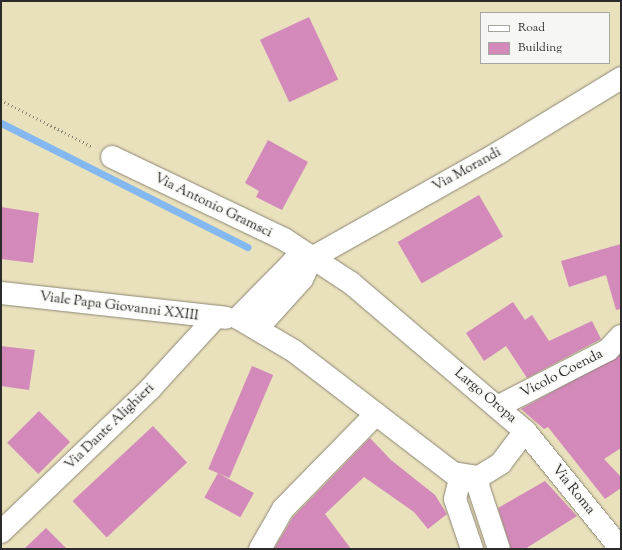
<!DOCTYPE html>
<html>
<head>
<meta charset="utf-8">
<style>
  body { margin:0 }
  #map { position:relative; width:622px; height:550px; overflow:hidden; background:#e9e0bc; font-family:"Sorts Mill Goudy",serif }
  div>[style] { position:absolute }
  [style*='--x'] { left:calc(var(--x)*1px); top:calc(var(--y)*1px); width:calc(var(--w)*1px); rotate:calc(var(--a)*1deg) }
  .stream>* { height:7px; margin:-3.5px; padding:0 3.5px; transform-origin:3.5px; border-radius:3.5px; background:#83b8f1 }
  .building>* { inset:0; background:#d38aba; transform-origin:0 0 }
  .path>* { height:2.5px; margin-top:-1.25px; transform-origin:0; background:repeating-linear-gradient(90deg,#8a8674 0 1px,transparent 0 4px) }
  .roads { filter:drop-shadow(0 0 1px #8a8674) drop-shadow(0 0 1px #8a8674) }
  .minor>* { height:22px; margin:-11px; padding:0 11px; transform-origin:11px; border-radius:11px; background:#fff }
  span { translate:-50% -50%; white-space:nowrap; text-align:center; line-height:1.15; -webkit-text-stroke:3px #f6f6f2; paint-order:stroke }
  .street-label { font-size:14px; color:#2b2b2b }
  .frame { position:absolute; inset:0; border:2px solid #2b2b2b; pointer-events:none }
  .legend { position:absolute; left:480px; top:12px; width:130px; height:52px; box-sizing:border-box; background:#f6f6f2; border:1px solid #a5a5a2; margin:0; padding:5px 7px; list-style:none; font-size:12px; color:#2b2b2b }
  .legend li { display:flex; align-items:center; gap:8px; height:20px }
  .legend b { width:20px; border:1px solid #a5a5a2 }
</style>
</head>
<body>
<div id="map">
  <div class="stream">
    <div style="--x:1;--y:123;--w:276;--a:26.7"></div>
  </div>
  <div class="building">
    <div style="left:309px;top:17px;width:69px;height:54px;rotate:65deg"></div>
    <div style="clip-path:polygon(268px 140px,308px 162px,282px 210px,256px 197px,259px 191px,245px 183px)"></div>
    <div style="left:479px;top:195px;width:48px;height:94px;rotate:60deg"></div>
    <div style="clip-path:polygon(1px 207px,39px 213px,33px 263px,1px 259px)"></div>
    <div style="clip-path:polygon(621px 244px,621px 309px,616px 310px,606px 275px,569px 287px,561px 261px)"></div>
    <div style="clip-path:polygon(513px 302px,525px 320px,532px 315px,549px 341px,592px 321px,601px 339px,527px 378px,506px 346px,484px 361px,466px 333px)"></div>
    <div style="clip-path:polygon(1px 346px,35px 350px,29px 390px,1px 386px)"></div>
    <div style="clip-path:polygon(621px 354px,621px 448px,604px 459px,621px 477px,621px 488px,605px 499px,548px 427px,544px 429px,521px 409px)"></div>
    <div style="left:252px;top:366px;width:23px;height:112px;rotate:23deg"></div>
    <div style="left:39px;top:411px;width:44px;height:45px;rotate:45deg"></div>
    <div style="left:153px;top:426px;width:50px;height:110px;rotate:47deg"></div>
    <div style="clip-path:polygon(370px 438px,391px 460px,435px 495px,447px 514px,428px 529px,414px 512px,364px 477px,325px 514px,351px 549px,274px 549px,293px 517px)"></div>
    <div style="left:218px;top:473px;width:41px;height:28px;rotate:29deg"></div>
    <div style="clip-path:polygon(545px 481px,577px 516px,525px 549px,511px 549px,498px 508px)"></div>
    <div style="clip-path:polygon(46px 528px,67px 549px,24px 549px)"></div>
  </div>
  <div class="path">
    <div style="--x:1;--y:100;--w:103;--a:27.1"></div>
  </div>
  <div class="roads">
    <div class="minor">
      <div style="--x:112;--y:157;--w:191;--a:25.5"></div>
      <div style="--x:284;--y:239;--w:80;--a:33.3"></div>
      <div style="--x:351;--y:283;--w:228;--a:40.4"></div>
      <div style="--x:525;--y:431;--w:152;--a:50.9"></div>
      <div style="--x:1;--y:293;--w:226;--a:6.3"></div>
      <div style="--x:238;--y:318;--w:78;--a:-45.5"></div>
      <div style="--x:293;--y:262;--w:19;--a:-12"></div>
      <div style="--x:312;--y:258;--w:216;--a:-29.4"></div>
      <div style="--x:500;--y:152;--w:142;--a:-31.4"></div>
      <div style="--x:238;--y:318;--w:65;--a:30.5"></div>
      <div style="--x:294;--y:351;--w:200;--a:37.5"></div>
      <div style="--x:453;--y:473;--w:26;--a:9"></div>
      <div style="--x:479;--y:477;--w:26;--a:-32"></div>
      <div style="--x:501;--y:463;--w:40;--a:-53"></div>
      <div style="--x:257;--y:329;--w:67;--a:-48"></div>
      <div style="--x:302;--y:279;--w:23;--a:-65"></div>
      <div style="--x:499;--y:406;--w:123;--a:-27.2"></div>
      <div style="--x:608;--y:350;--w:19;--a:-47"></div>
      <div style="--x:461;--y:475;--w:25;--a:104"></div>
      <div style="--x:455;--y:499;--w:53;--a:71.2"></div>
      <div style="--x:479;--y:477;--w:9;--a:96"></div>
      <div style="--x:478;--y:486;--w:66;--a:71.6"></div>
      <div style="--x:1;--y:532;--w:207;--a:-43.8"></div>
      <div style="--x:150;--y:389;--w:96;--a:-47.5"></div>
      <div style="--x:260;--y:549;--w:46;--a:-60.1"></div>
      <div style="--x:283;--y:509;--w:133;--a:-45.6"></div>
    </div>
  </div>
  <div class="street-label">
    <span style="left:467px;top:170px;rotate:-29deg">Via Morandi</span>
    <span style="left:213px;top:206px;rotate:26deg">Via Antonio Gramsci</span>
    <span style="left:119px;top:307px;rotate:7deg">Viale Papa Giovanni XXIII</span>
    <span style="left:562px;top:374px;rotate:-27deg">Vicolo Coenda</span>
    <span style="left:485px;top:396px;rotate:40deg">Largo Oropa</span>
    <span style="left:110px;top:427px;rotate:-44deg">Via Dante Alighieri</span>
    <span style="left:573px;top:490px;rotate:51deg">Via Roma</span>
  </div>
  <div class="frame"></div>
  <ul class="legend">
  <li><b style="height:5px;background:#fff"></b>Road</li>
  <li><b style="height:11px;background:#d38aba"></b>Building</li>
  </ul>
</div>
</body>
</html>
